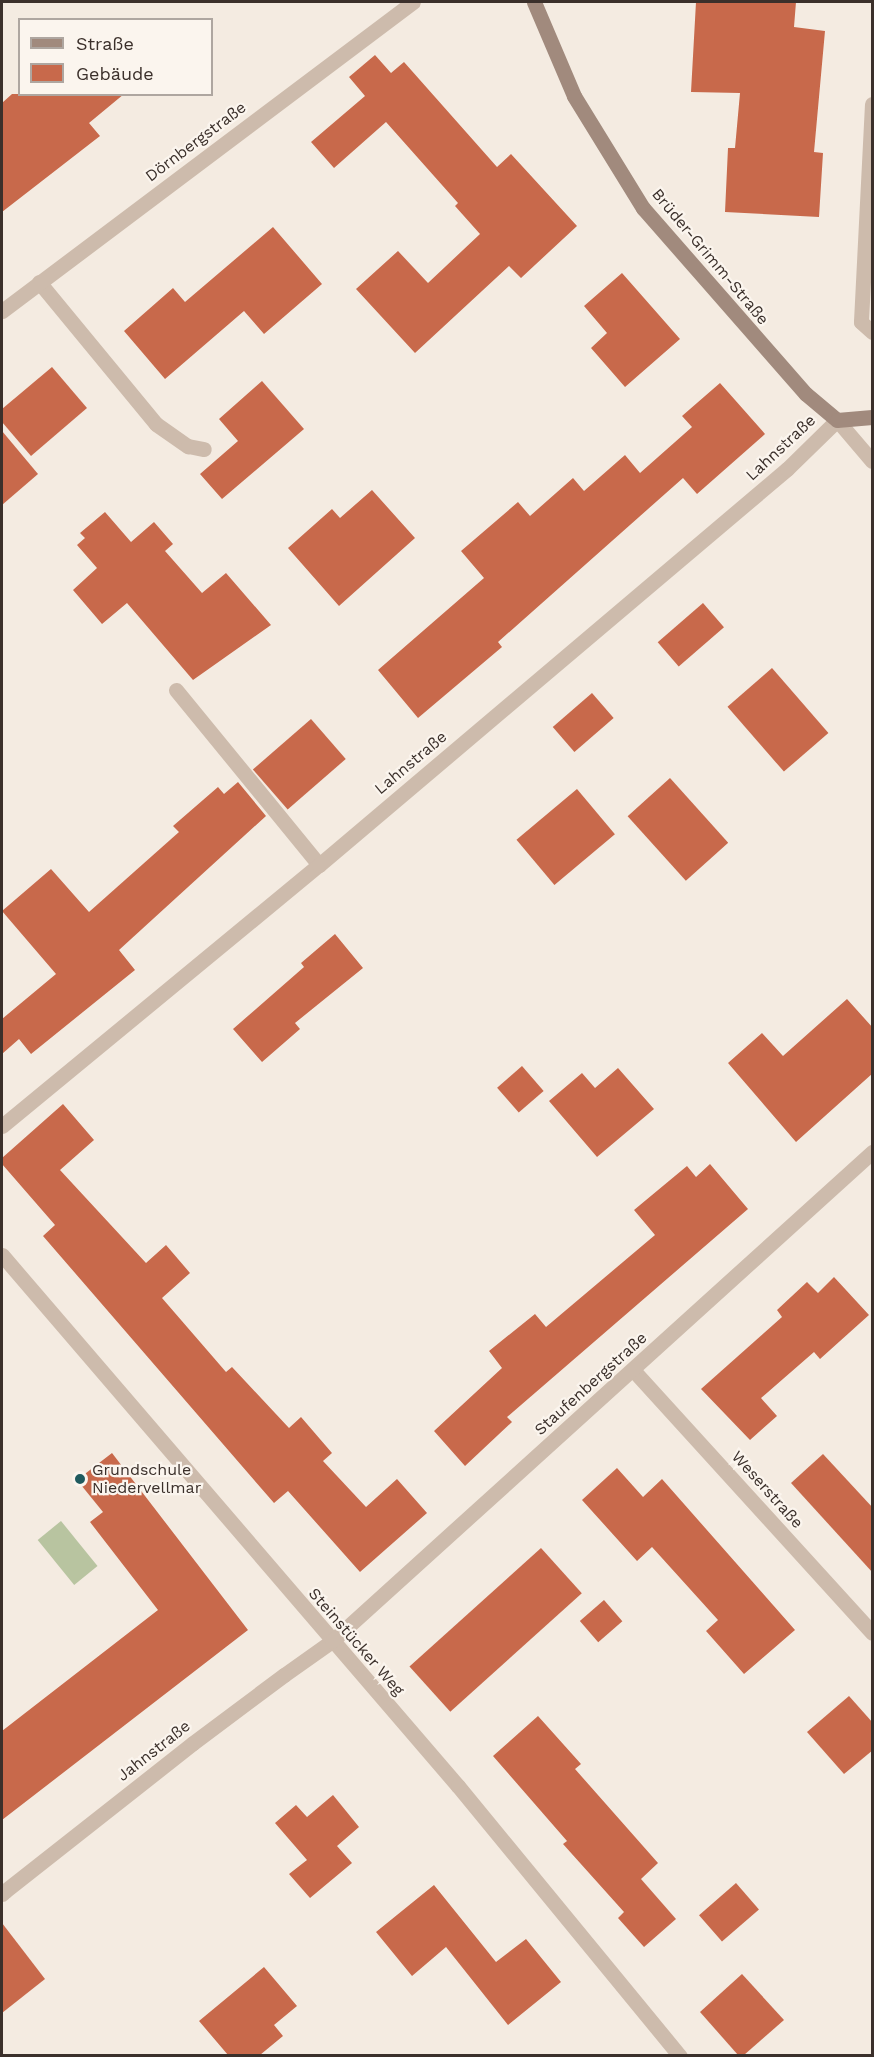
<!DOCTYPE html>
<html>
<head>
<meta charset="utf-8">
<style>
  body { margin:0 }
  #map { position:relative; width:874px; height:2057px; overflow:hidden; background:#f4ebe1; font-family:"Work Sans",sans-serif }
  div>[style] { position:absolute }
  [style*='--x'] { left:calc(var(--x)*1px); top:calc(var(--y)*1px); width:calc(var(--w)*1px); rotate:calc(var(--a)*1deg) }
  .green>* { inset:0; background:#b8c4a0; transform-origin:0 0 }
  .building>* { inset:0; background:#c8694b; transform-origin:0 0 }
  .lane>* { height:15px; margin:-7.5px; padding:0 7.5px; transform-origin:7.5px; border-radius:7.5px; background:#cdbbac }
  .street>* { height:15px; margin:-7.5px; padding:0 7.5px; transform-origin:7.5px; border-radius:7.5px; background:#cdbbac }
  .secondary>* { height:15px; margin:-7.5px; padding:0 7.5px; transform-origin:7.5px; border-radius:7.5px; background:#a18a7d }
  .dots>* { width:16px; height:16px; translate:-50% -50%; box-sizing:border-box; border:3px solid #fbf5ee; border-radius:50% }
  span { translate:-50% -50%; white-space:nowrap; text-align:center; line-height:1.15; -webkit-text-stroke:4.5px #fbf5ee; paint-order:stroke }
  .street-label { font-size:16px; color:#3b302b }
  .poi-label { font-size:16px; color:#3b302b }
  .left { translate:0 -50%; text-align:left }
  .frame { position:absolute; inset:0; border:3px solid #3b302b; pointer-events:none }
  .legend { position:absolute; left:18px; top:18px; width:195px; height:78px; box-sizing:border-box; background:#fbf5ee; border:2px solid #aea6a0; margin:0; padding:8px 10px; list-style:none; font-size:18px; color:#3b302b }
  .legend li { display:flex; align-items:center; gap:12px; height:30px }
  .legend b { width:30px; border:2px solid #aea6a0 }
</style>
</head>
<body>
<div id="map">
  <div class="green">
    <div style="left:61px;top:1521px;width:58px;height:30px;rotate:51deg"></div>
  </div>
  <div class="building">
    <div style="clip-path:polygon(696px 2px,796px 2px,794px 27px,825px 31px,814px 152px,823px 153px,819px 217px,725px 212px,728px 148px,735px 148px,740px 93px,691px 92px)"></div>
    <div style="clip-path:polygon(375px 55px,391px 73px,404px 62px,497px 167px,511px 154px,577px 226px,521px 278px,509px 266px,415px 353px,356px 289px,398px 251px,428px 283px,480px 234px,455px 206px,458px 203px,386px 122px,334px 168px,311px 142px,365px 96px,349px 77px)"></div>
    <div style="clip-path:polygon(12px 94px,124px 94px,89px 123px,100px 136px,2px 212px,2px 103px)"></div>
    <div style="clip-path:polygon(273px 227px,322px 284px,264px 334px,244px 311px,165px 379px,124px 331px,173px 288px,185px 302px)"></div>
    <div style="clip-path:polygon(622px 273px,680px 339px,625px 387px,591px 348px,607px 333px,584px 306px)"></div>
    <div style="clip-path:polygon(52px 367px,87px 408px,31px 456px,2px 422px,2px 409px)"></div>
    <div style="clip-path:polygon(262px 381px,304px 429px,222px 499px,200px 474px,238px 441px,219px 419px)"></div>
    <div style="clip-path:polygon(720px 383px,765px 434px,697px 494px,683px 478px,498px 642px,502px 647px,418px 718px,378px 670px,484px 578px,461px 551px,518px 502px,530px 516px,573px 478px,584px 491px,625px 455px,640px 473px,692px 427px,682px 416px)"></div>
    <div style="clip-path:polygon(2px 431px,38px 474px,2px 505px)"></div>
    <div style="clip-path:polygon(372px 490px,415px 538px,339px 606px,288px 548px,332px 509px,340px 518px)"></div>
    <div style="clip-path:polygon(105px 512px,131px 542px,154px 522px,173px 544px,165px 551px,202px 593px,226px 573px,271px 625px,193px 680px,127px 603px,102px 624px,73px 590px,97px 568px,77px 545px,85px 538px,80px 533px)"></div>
    <div style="left:703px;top:603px;width:32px;height:60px;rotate:49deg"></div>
    <div style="left:772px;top:668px;width:86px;height:59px;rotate:49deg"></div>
    <div style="left:592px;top:693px;width:33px;height:52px;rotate:49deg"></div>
    <div style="left:311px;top:719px;width:53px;height:77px;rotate:49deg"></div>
    <div style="left:670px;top:778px;width:87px;height:57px;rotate:48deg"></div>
    <div style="clip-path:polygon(238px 782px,266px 816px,119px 950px,135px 970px,31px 1054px,19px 1039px,2px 1054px,2px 1019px,56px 974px,2px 911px,51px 869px,89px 912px,179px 832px,173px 826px,218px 787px,224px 794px)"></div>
    <div style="left:577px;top:789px;width:59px;height:79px;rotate:50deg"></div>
    <div style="clip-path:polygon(335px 934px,363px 968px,295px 1023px,300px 1029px,262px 1062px,233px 1029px,304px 967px,301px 963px)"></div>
    <div style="clip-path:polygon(847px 999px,873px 1028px,873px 1073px,796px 1142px,728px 1063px,762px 1033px,783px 1056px)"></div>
    <div style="left:522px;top:1066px;width:33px;height:33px;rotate:49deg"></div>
    <div style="clip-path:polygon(618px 1068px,654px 1109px,597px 1157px,549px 1101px,582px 1073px,595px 1088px)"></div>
    <div style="clip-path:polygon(63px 1104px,94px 1140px,60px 1170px,146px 1263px,166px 1245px,190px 1273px,162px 1298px,226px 1372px,232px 1367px,289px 1428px,301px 1417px,332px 1453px,323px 1461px,366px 1507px,397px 1479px,427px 1513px,360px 1572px,288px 1491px,274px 1503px,43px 1236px,55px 1225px,2px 1164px,2px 1158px)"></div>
    <div style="clip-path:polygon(710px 1164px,748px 1209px,507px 1417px,512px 1422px,465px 1466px,434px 1431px,502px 1368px,489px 1351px,535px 1314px,546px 1327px,655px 1235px,634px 1210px,687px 1166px,696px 1177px)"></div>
    <div style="clip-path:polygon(834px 1277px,869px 1315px,820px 1359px,814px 1352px,761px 1398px,777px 1416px,750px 1440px,701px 1389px,782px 1317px,777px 1310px,807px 1282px,818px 1293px)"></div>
    <div style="clip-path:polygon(112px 1453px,248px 1630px,2px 1820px,2px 1731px,158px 1610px,90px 1522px,103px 1512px,77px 1480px)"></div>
    <div style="clip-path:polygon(823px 1454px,873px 1508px,873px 1573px,791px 1483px)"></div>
    <div style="clip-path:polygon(617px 1468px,643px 1497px,662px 1479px,795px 1630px,744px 1674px,706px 1631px,718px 1620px,652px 1547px,637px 1561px,582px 1500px)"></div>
    <div style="left:541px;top:1548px;width:61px;height:177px;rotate:48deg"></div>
    <div style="left:604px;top:1600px;width:28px;height:32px;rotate:49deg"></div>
    <div style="clip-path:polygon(849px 1696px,873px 1723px,873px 1750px,844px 1774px,807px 1732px)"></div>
    <div style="clip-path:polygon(538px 1716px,581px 1764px,575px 1769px,658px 1863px,641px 1879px,676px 1919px,644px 1947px,618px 1918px,624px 1912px,563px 1844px,567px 1841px,493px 1756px)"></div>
    <div style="clip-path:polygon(333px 1795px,359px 1827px,337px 1846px,352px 1863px,310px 1898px,289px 1874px,307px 1860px,275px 1823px,296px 1805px,307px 1817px)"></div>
    <div style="left:736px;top:1883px;width:35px;height:49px;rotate:49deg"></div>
    <div style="clip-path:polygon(434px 1885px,496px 1962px,526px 1939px,561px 1982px,508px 2025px,446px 1947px,412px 1976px,376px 1932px)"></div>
    <div style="clip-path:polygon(2px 1923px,45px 1979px,2px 2013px)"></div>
    <div style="clip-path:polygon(264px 1967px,297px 2006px,274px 2025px,283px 2036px,260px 2055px,228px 2055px,199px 2021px)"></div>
    <div style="clip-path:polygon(742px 1974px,784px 2020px,744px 2055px,738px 2055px,700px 2012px)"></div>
  </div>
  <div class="lane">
    <div style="--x:872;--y:104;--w:218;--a:92.9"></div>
    <div style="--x:861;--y:322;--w:15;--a:42"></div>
    <div style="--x:39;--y:282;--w:184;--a:50.5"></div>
    <div style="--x:156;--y:424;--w:39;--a:35"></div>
    <div style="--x:188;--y:446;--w:16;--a:11"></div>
    <div style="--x:176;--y:690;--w:226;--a:50.7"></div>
    <div style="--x:284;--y:1675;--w:59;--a:-35.3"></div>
    <div style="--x:5;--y:1891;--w:239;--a:-38.2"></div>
  </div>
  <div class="street">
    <div style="--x:2;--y:311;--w:514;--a:-36.94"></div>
    <div style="--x:2;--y:1126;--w:411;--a:-39.5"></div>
    <div style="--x:319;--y:865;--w:613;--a:-40.24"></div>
    <div style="--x:787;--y:469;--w:70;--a:-44.4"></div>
    <div style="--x:837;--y:420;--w:54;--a:49.5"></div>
    <div style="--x:2;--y:1255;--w:700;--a:49.35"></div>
    <div style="--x:458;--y:1786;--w:350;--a:50.6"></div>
    <div style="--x:634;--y:1371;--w:354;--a:47.7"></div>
    <div style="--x:332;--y:1641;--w:729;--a:-42.16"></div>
    <div style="--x:193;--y:1743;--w:114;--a:-36.8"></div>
    <div style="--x:2;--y:1894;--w:4;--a:-45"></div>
  </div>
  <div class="secondary">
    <div style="--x:534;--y:2;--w:102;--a:66.9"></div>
    <div style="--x:574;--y:96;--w:132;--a:58.4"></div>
    <div style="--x:643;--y:208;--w:247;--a:48.8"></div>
    <div style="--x:806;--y:394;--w:40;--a:40"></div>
    <div style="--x:837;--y:420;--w:35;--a:-5"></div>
  </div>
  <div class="dots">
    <div style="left:80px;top:1479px;background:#1f5a5e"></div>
  </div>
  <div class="street-label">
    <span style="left:196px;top:142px;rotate:-37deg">Dörnbergstraße</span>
    <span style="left:710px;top:257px;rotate:50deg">Brüder-Grimm-Straße</span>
    <span style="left:781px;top:448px;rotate:-43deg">Lahnstraße</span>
    <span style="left:411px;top:763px;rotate:-40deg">Lahnstraße</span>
    <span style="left:591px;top:1384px;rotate:-42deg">Staufenbergstraße</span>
    <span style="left:767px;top:1490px;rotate:48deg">Weserstraße</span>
    <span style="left:356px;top:1642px;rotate:49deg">Steinstücker Weg</span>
    <span style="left:154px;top:1751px;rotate:-38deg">Jahnstraße</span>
  </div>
  <div class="poi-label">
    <span class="left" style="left:92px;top:1479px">Grundschule<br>Niedervellmar</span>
  </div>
  <div class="frame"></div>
  <ul class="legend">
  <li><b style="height:8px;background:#a18a7d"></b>Straße</li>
  <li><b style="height:16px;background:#c8694b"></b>Gebäude</li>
  </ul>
</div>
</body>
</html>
